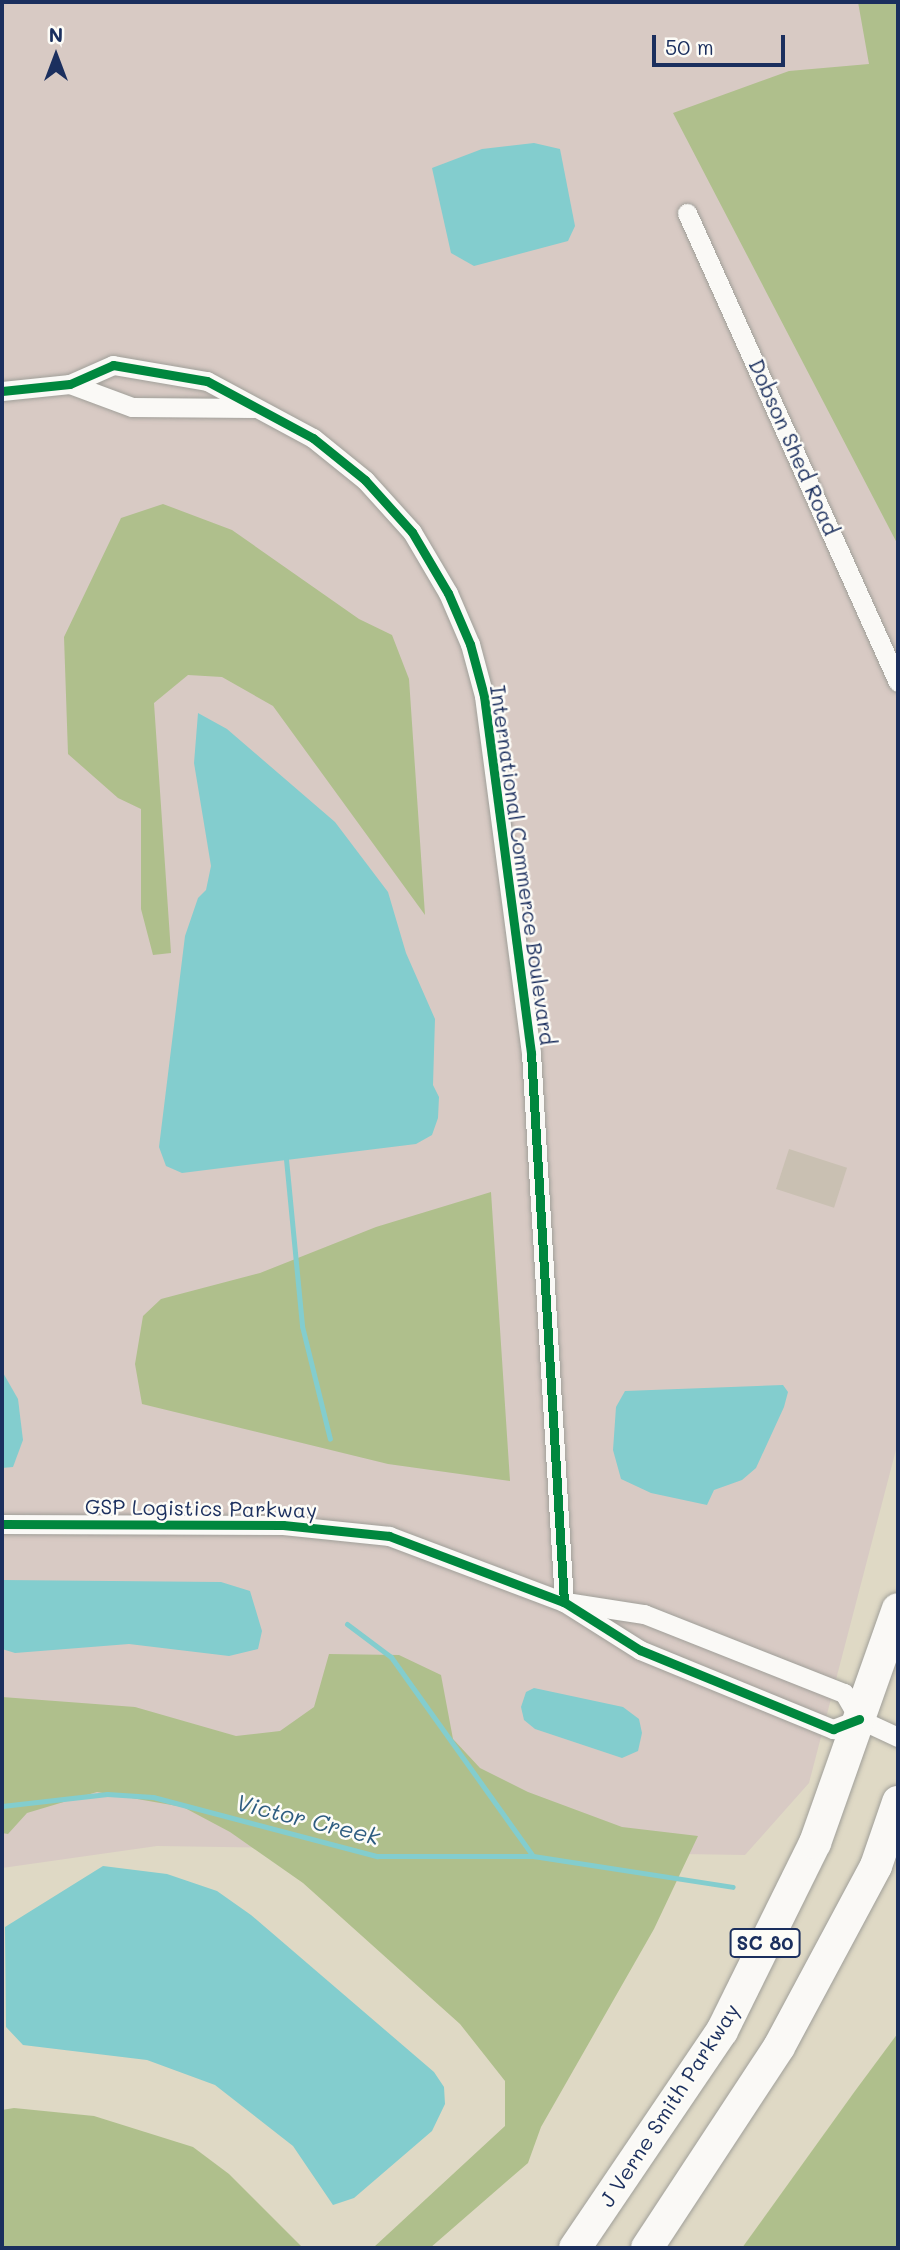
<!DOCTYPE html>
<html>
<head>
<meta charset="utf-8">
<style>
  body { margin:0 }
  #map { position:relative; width:900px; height:2250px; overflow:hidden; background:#dfd9c5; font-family:Mali,sans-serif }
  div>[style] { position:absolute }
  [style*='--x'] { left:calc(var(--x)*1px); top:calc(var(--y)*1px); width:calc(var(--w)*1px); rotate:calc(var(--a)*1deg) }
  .industrial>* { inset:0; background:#d8cac4 }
  .forest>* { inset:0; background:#afbf8c }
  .water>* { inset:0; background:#83cdce }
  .stream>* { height:5px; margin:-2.5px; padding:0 2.5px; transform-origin:2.5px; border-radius:2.5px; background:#83cdce }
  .building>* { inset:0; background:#c9c0b2; transform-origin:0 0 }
  .roads { filter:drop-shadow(0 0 2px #a09f99) drop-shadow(0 0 2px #a09f99) }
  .minor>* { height:19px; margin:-9.5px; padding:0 9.5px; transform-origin:9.5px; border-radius:9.5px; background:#faf9f6 }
  .primary>* { height:32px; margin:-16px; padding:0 16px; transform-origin:16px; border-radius:16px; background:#faf9f6 }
  .cycleway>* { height:9px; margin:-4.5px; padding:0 4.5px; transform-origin:4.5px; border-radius:4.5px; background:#00873e }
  span { translate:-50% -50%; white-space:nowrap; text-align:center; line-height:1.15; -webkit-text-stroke:5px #fdfcf7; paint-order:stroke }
  .shield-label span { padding:2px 5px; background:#fdfcf7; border:2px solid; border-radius:5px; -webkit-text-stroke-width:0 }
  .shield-label { font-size:19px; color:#1b2f5e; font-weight:700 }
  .street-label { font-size:21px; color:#1b2f5e }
  .water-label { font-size:23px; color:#2e5d81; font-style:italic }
  .frame { position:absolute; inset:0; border:4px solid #1b2f5e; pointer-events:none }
  .north { position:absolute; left:21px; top:21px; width:70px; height:70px; -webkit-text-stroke:5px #fdfcf7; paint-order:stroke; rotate:0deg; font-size:19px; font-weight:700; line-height:28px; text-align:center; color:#1b2f5e }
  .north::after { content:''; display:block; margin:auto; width:24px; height:32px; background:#1b2f5e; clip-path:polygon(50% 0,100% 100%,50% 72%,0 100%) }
  .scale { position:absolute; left:652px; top:35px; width:133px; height:32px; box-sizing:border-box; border:4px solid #1b2f5e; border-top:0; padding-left:9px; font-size:21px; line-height:24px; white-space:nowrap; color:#1b2f5e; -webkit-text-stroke:5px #fdfcf7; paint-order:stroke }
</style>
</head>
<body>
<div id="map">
  <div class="industrial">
    <div style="clip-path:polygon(2px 2px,898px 2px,898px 1442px,809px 1783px,745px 1855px,157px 1846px,2px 1868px)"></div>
  </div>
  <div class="forest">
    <div style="clip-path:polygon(858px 2px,898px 2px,898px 545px,673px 113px,789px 71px,869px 64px)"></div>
    <div style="clip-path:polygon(163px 504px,232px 530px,359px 619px,392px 635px,409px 679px,425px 915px,273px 706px,222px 677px,188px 675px,154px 703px,171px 953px,153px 955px,141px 909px,141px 809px,118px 798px,68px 754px,64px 637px,121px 518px)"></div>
    <div style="clip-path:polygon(491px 1192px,510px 1481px,388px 1464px,142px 1404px,135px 1364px,143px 1316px,161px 1299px,260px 1273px,376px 1227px)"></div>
    <div style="clip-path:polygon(329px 1654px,399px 1655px,441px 1675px,453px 1739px,480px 1768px,528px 1792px,622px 1827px,698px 1836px,654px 1929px,541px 2127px,528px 2163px,430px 2248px,365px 2248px,374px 2247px,505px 2126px,505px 2081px,460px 2024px,303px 1883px,230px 1832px,183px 1807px,97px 1792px,27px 1813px,8px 1834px,2px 1833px,2px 1697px,135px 1707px,236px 1736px,280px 1731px,314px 1707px)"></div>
    <div style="clip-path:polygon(898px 2033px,898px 2248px,742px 2248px,855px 2091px)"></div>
    <div style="clip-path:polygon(14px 2108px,94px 2116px,193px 2147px,229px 2174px,303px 2248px,2px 2248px,2px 2110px)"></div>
  </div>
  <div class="water">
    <div style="clip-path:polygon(534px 143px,560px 149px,575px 226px,568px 241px,474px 266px,451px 253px,432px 168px,482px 149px)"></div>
    <div style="clip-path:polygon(198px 713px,227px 729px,335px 822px,388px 892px,406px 953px,435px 1019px,433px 1085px,439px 1097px,438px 1118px,432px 1135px,416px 1144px,182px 1173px,166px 1166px,159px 1147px,185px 936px,198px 898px,206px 890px,211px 866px,194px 763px)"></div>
    <div style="clip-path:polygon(2px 1371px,18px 1399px,23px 1440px,13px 1467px,2px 1468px)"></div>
    <div style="clip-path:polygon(783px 1385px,788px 1392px,784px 1407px,756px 1468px,742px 1480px,714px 1490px,707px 1505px,651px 1493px,621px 1479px,613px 1450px,616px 1407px,625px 1391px)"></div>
    <div style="clip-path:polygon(2px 1580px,221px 1582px,250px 1591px,262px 1631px,258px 1649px,229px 1656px,129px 1644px,15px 1653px,2px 1649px)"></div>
    <div style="clip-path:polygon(534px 1688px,623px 1707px,639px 1719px,642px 1733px,638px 1751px,622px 1758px,535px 1729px,524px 1720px,521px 1707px,526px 1692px)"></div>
    <div style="clip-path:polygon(103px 1866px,167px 1874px,217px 1891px,251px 1915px,434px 2072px,444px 2087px,445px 2104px,432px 2131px,354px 2198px,333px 2205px,293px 2146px,215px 2085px,147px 2060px,23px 2045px,6px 2027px,5px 1927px)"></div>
  </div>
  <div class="stream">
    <div style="--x:286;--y:1159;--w:168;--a:84.5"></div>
    <div style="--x:302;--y:1326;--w:116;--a:76.1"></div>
    <div style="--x:347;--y:1624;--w:55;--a:36.9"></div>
    <div style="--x:391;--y:1657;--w:244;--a:54.5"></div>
    <div style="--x:2;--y:1806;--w:106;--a:-6.5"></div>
    <div style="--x:107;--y:1794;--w:46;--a:3.7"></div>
    <div style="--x:153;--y:1797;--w:232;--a:14.8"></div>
    <div style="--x:377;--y:1856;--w:156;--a:0"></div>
    <div style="--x:533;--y:1856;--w:202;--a:8.8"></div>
  </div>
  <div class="building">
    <div style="left:789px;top:1149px;width:61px;height:42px;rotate:18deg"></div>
  </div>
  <div class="roads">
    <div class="minor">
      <div style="--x:687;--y:213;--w:514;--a:65.78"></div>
      <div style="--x:70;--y:384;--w:66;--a:20.4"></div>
      <div style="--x:132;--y:407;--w:122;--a:0.5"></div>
      <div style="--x:2;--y:391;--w:68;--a:-5.9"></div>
      <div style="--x:70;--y:384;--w:47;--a:-23.8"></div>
      <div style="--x:113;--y:365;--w:95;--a:9.7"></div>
      <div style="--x:207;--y:381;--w:120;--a:28.3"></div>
      <div style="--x:313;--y:438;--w:67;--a:38.9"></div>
      <div style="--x:365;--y:480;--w:70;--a:47.9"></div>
      <div style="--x:412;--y:532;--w:71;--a:59.5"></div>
      <div style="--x:448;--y:593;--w:56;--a:66.7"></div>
      <div style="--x:470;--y:644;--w:54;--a:74.9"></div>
      <div style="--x:484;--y:696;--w:360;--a:82.5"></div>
      <div style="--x:531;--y:1053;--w:550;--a:86.56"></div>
      <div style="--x:2;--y:1524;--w:281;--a:0.2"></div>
      <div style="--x:283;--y:1525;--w:107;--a:5.9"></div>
      <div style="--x:389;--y:1536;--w:187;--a:20.7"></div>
      <div style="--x:564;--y:1602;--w:90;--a:32.3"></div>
      <div style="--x:640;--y:1650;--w:209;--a:22.3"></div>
      <div style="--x:833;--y:1729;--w:28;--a:-21"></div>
      <div style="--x:572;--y:1603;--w:73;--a:8.7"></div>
      <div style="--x:644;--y:1614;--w:215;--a:21.6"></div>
      <div style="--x:844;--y:1693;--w:30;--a:60"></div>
      <div style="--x:859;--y:1719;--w:43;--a:24.8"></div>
    </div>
    <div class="primary">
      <div style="--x:575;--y:2248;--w:262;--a:-55.9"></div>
      <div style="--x:722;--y:2031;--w:210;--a:-63.7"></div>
      <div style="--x:815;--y:1843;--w:248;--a:-70.5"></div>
      <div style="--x:647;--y:2248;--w:240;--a:-56.7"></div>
      <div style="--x:779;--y:2047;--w:205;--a:-61.8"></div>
      <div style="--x:876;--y:1866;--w:68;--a:-71"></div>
    </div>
  </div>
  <div class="cycleway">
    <div style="--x:2;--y:391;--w:68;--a:-5.9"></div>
    <div style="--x:70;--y:384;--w:47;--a:-23.8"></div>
    <div style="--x:113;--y:365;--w:95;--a:9.7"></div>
    <div style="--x:207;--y:381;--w:120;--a:28.3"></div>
    <div style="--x:313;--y:438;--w:67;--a:38.9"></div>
    <div style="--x:365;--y:480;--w:70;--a:47.9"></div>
    <div style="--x:412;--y:532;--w:71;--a:59.5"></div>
    <div style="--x:448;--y:593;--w:56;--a:66.7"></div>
    <div style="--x:470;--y:644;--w:54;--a:74.9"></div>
    <div style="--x:484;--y:696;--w:360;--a:82.5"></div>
    <div style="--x:531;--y:1053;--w:550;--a:86.56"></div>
    <div style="--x:2;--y:1524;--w:281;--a:0.2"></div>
    <div style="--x:283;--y:1525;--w:107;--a:5.9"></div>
    <div style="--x:389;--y:1536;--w:187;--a:20.7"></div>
    <div style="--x:564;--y:1602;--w:90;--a:32.3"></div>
    <div style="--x:640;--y:1650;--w:209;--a:22.3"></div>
    <div style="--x:833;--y:1729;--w:28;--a:-21"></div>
  </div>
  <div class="shield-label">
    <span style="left:765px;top:1943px">SC 80</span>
  </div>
  <div class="street-label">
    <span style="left:794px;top:447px;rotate:66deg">Dobson Shed Road</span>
    <span style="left:523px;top:865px;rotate:82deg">International Commerce Boulevard</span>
    <span style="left:201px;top:1508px;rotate:1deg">GSP Logistics Parkway</span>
    <span style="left:669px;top:2105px;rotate:-57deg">J Verne Smith Parkway</span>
  </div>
  <div class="water-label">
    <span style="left:308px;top:1819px;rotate:14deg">Victor Creek</span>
  </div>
  <div class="frame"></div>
  <div class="north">N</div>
  <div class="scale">50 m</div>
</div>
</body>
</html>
